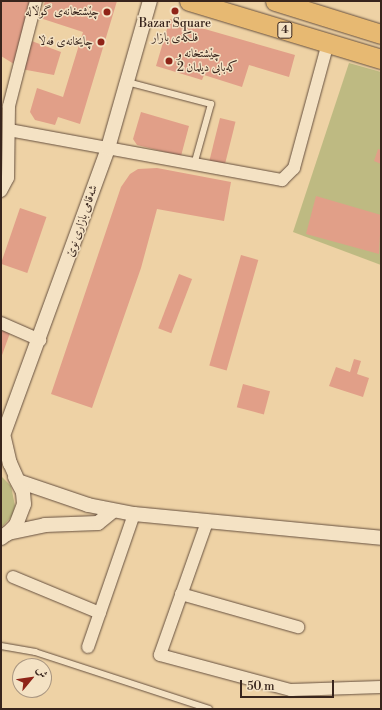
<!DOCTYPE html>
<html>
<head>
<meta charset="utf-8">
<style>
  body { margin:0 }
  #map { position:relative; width:382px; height:710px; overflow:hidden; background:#eed2a5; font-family:"Libre Bodoni",Amiri,serif }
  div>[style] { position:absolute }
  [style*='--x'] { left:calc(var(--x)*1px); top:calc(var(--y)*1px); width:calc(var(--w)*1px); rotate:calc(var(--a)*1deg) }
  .green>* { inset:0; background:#beba82 }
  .building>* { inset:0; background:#e19f88; transform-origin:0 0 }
  .roads { filter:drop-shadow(0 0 1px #66503f) drop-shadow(0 0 1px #66503f) }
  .service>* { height:6px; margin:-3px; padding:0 3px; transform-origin:3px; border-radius:3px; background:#f4e2c4 }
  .minor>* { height:12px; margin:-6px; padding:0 6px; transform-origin:6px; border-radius:6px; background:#f4e2c4 }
  .tertiary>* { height:14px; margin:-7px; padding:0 7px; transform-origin:7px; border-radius:7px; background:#f4e2c4 }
  .trunk>* { height:19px; margin:-9.5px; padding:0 9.5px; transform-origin:9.5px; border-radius:9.5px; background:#e7b972 }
  .dots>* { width:11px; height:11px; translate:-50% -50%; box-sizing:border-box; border:2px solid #f4e2c4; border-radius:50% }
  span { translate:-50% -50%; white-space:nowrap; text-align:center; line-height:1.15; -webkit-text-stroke:3px #f4e2c4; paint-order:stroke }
  .shield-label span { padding:1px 3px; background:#f4e2c4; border:1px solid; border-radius:3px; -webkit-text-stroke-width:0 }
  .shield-label { font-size:11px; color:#38251d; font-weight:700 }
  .poi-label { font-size:12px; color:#38251d }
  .right { translate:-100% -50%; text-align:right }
  .left { translate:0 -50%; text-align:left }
  .street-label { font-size:12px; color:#38251d }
  .frame { position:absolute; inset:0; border:2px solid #38251d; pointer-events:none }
  .north { position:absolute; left:12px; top:658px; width:40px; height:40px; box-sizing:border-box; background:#f4e2c4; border:1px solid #a99681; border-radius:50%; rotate:61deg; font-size:11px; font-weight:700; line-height:16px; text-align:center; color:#38251d }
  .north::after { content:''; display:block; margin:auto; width:14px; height:18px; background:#8f2418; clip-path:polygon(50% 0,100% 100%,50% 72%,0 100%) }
  .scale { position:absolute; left:240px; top:680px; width:94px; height:18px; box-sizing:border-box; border:2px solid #38251d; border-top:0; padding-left:5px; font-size:12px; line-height:14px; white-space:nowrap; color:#38251d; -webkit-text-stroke:3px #f4e2c4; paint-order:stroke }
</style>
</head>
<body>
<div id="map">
  <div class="green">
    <div style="clip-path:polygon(349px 63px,381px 72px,381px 265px,293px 232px)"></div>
    <div style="clip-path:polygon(1px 476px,11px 486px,15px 506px,12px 516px,1px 528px)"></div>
  </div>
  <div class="building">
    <div style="clip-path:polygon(1px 1px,32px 1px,14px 64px,1px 56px)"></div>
    <div style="clip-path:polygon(45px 1px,117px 1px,80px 124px,58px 117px,55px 125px,35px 120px,30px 112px,37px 88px,63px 97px,83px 32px,40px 18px)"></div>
    <div style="clip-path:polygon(170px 19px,295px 55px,289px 77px,249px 65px,242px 87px,204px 75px,202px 80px,156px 66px)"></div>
    <div style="clip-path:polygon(29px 40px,61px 52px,54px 75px,21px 69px)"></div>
    <div style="clip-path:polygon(141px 112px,189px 126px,181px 156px,137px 145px,133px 139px)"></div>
    <div style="left:220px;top:118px;width:16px;height:45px;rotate:14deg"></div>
    <div style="clip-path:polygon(378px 149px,381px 150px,381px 164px,374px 161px)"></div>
    <div style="clip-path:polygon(157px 168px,231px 182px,224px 221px,157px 209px,141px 268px,92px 408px,51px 394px,121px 187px,130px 174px,138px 169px)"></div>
    <div style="clip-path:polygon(316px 196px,381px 215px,379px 254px,306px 234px)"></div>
    <div style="left:20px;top:208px;width:28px;height:59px;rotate:19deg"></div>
    <div style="left:241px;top:255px;width:18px;height:115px;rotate:16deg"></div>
    <div style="left:179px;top:274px;width:14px;height:58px;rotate:21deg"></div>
    <div style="clip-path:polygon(1px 330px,10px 333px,1px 358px)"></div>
    <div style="clip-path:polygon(354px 359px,361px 361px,357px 374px,369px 378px,363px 397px,329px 386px,336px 367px,350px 372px)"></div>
    <div style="left:243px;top:384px;width:28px;height:24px;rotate:15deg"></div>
  </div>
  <div class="roads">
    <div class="service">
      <div style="--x:127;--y:82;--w:87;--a:14.7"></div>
      <div style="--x:211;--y:104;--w:63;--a:105.6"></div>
      <div style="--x:1;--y:646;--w:35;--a:10"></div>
      <div style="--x:35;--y:652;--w:183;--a:18.1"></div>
    </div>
    <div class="minor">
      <div style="--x:9;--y:130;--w:278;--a:10.4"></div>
      <div style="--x:282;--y:180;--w:17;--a:-45"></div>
      <div style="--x:294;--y:168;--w:130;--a:-74.8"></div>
      <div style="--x:1;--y:191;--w:15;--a:-62"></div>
      <div style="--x:8;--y:178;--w:72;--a:-89.2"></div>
      <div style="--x:9;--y:106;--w:108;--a:-75.6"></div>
      <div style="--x:1;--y:323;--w:43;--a:23.6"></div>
      <div style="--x:207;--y:522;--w:141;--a:109.5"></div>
      <div style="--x:160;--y:655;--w:136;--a:15"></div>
      <div style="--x:291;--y:690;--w:90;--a:-1.9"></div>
      <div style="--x:13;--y:577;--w:94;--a:22.5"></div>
      <div style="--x:181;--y:594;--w:122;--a:15.8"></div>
      <div style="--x:88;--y:647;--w:141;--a:-70.9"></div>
    </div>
    <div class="tertiary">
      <div style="--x:4;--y:438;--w:26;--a:77"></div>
      <div style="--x:10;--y:463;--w:20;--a:66"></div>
      <div style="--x:18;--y:481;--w:74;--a:18.9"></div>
      <div style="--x:88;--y:505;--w:47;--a:11.1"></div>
      <div style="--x:134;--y:514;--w:248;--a:5.5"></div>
      <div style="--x:1;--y:441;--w:312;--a:-69.9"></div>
      <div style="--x:108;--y:148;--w:153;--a:-74.1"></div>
      <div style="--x:7;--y:534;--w:13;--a:-45"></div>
      <div style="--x:16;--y:525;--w:22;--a:-69"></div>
      <div style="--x:24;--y:504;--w:12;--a:-95"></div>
      <div style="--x:23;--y:492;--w:17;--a:-118"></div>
      <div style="--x:1;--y:538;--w:9;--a:-36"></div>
      <div style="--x:8;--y:533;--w:38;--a:-12"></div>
      <div style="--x:45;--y:525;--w:53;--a:-2.2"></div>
      <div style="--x:98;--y:523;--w:19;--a:-39"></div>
    </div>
    <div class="trunk">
      <div style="--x:189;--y:1;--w:201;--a:16.8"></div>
      <div style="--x:275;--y:1;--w:111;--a:17.3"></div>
    </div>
  </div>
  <div class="dots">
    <div style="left:175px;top:11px;background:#8f2418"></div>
    <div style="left:107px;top:12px;background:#8f2418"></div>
    <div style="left:101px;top:42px;background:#8f2418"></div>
    <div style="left:169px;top:61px;background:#8f2418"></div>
  </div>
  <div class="shield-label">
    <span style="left:285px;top:30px">4</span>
  </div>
  <div class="poi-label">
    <span class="right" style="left:99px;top:12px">چێشتخانەی گوڵالە</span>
    <span style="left:175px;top:31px">Bazar Square<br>فلکەی بازار</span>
    <span class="right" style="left:93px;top:42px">چایخانەی قەڵا</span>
    <span class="left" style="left:177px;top:61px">چێشتخانە و<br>کەبابی دیلمان 2</span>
  </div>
  <div class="street-label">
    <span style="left:82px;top:221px;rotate:-71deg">شەقامی بازاری نوێ</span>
  </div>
  <div class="frame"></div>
  <div class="north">ش</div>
  <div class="scale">50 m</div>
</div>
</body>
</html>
